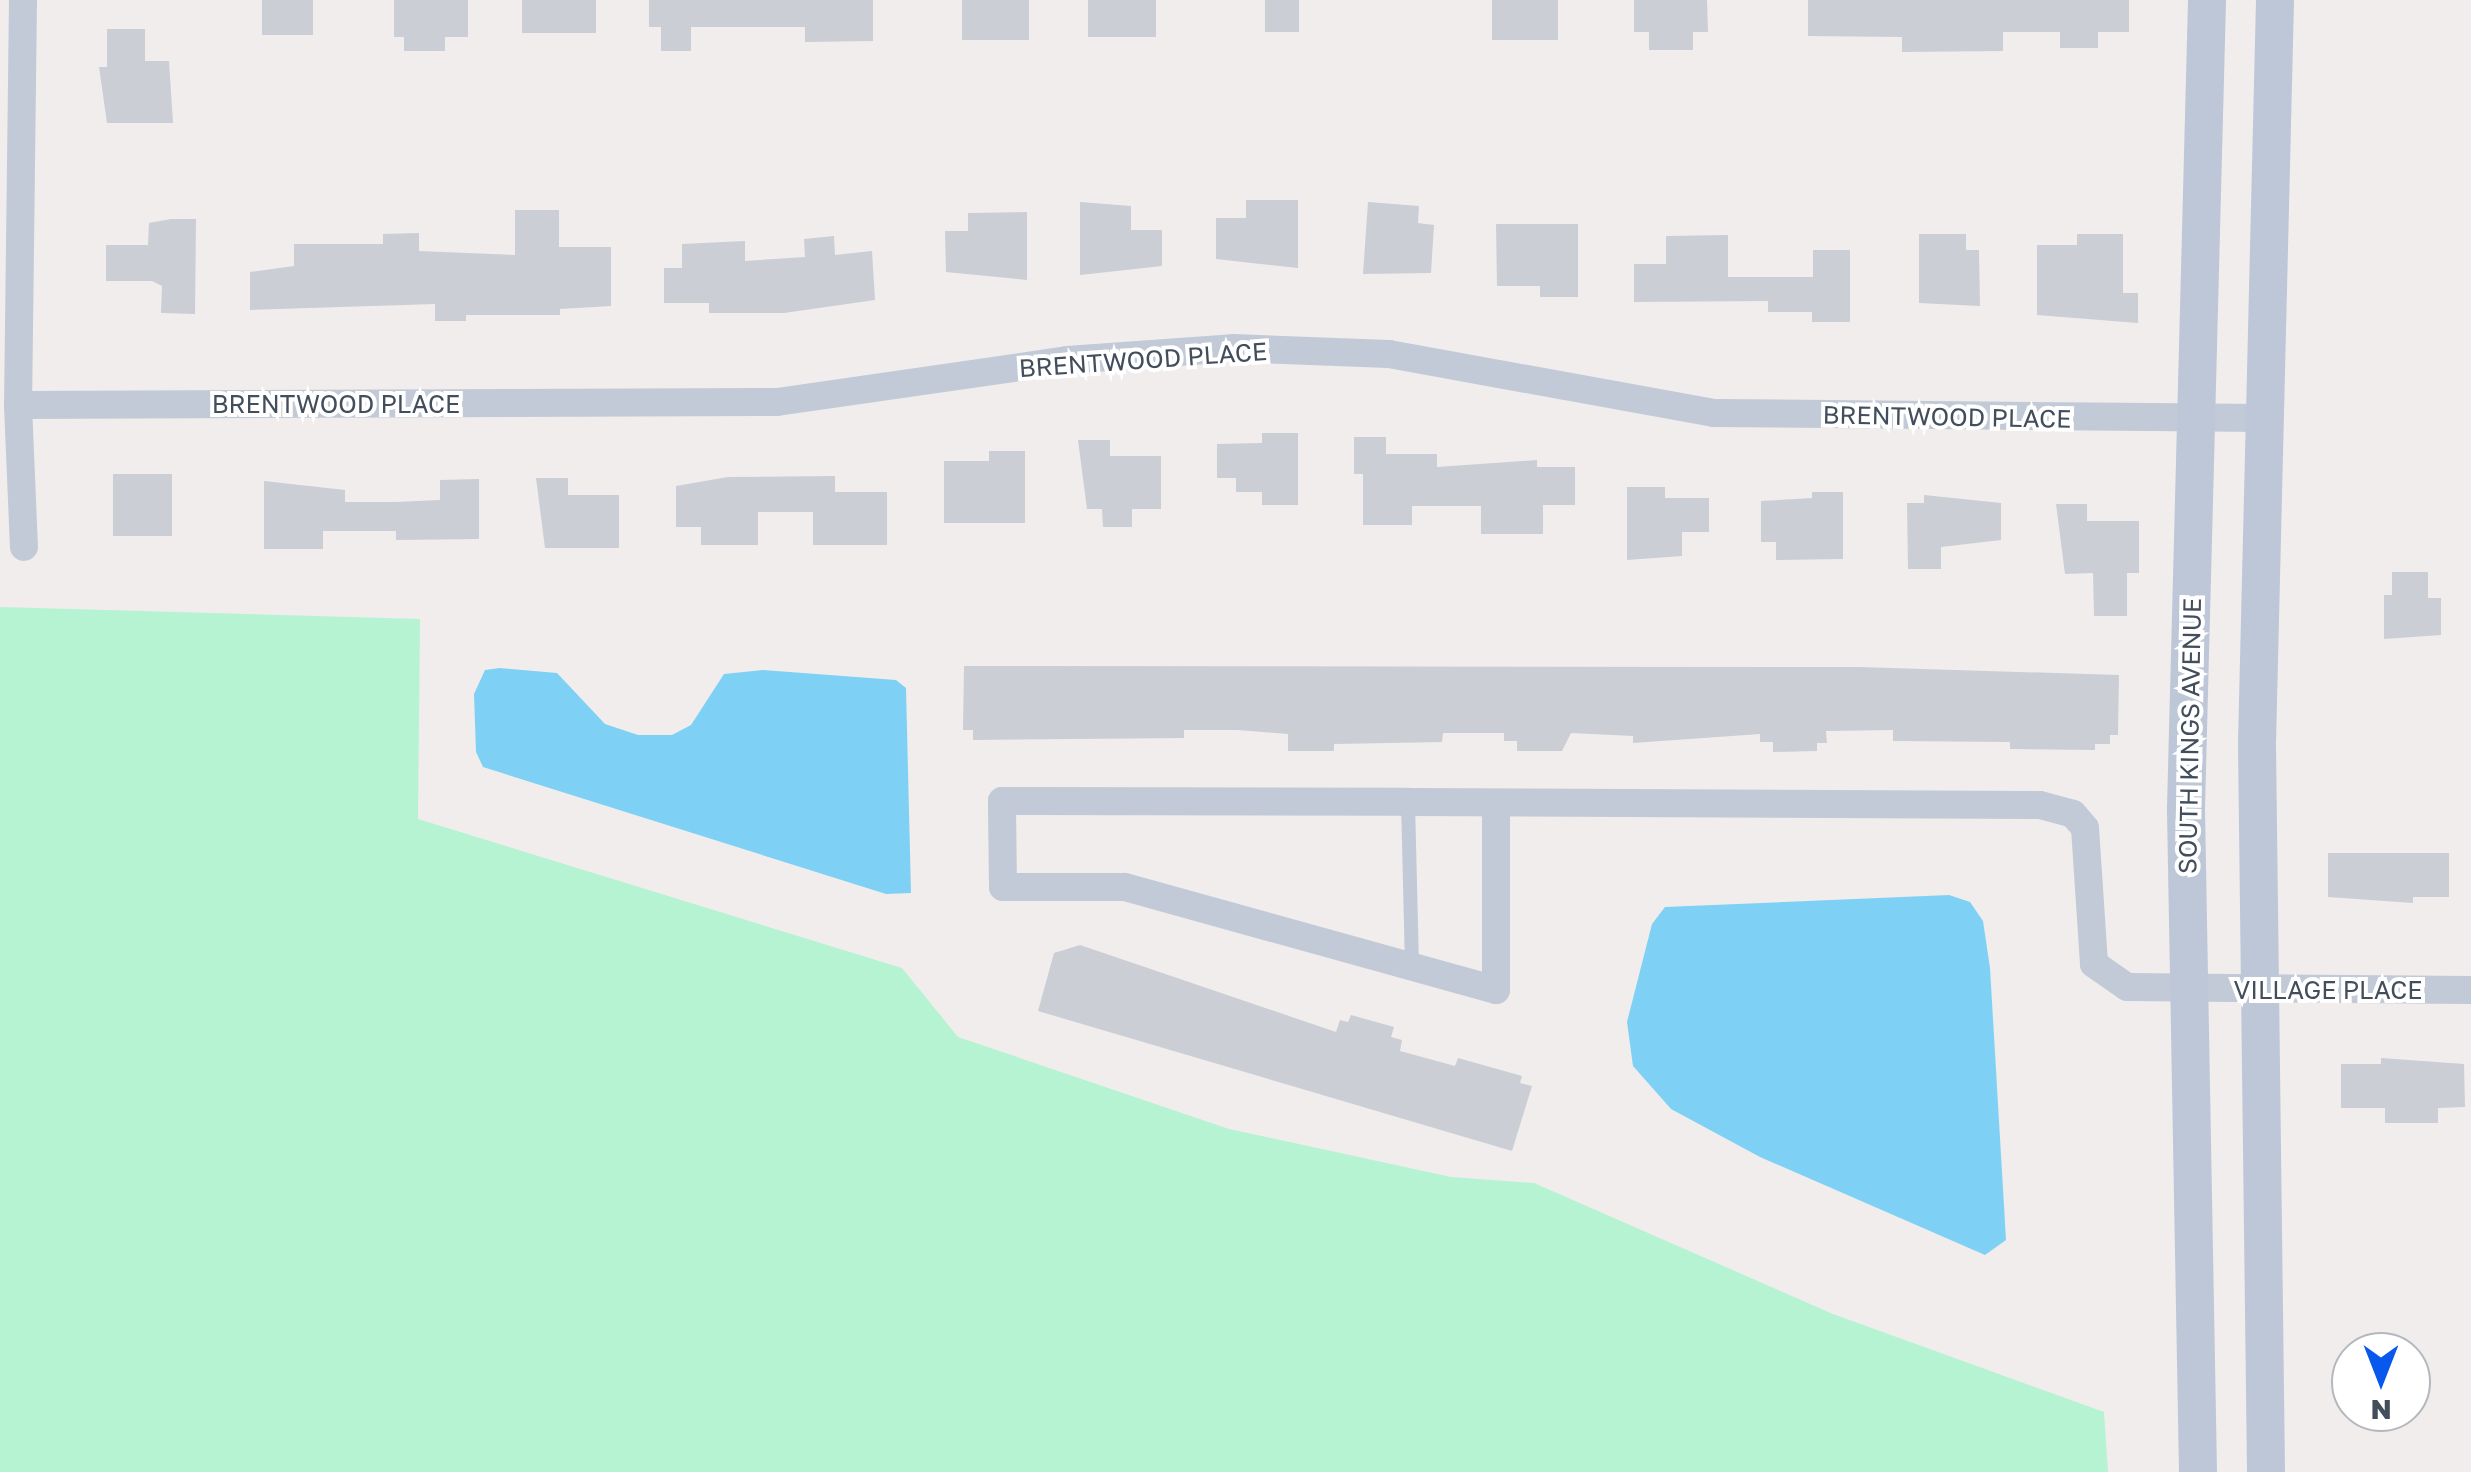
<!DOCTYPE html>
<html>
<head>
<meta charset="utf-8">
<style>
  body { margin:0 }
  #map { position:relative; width:2471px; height:1472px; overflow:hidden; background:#f0edec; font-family:"Golos Text",sans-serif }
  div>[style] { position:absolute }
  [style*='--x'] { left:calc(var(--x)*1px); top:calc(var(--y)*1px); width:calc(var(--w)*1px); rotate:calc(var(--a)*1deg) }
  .green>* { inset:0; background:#b5f3d3 }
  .water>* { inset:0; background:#7ed1f4 }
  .building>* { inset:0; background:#cbced5; transform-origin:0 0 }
  .lane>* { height:14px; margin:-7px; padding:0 7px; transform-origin:7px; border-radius:7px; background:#c1cad6 }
  .street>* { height:28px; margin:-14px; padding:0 14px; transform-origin:14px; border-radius:14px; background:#c1cad6 }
  .secondary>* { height:38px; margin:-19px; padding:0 19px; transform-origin:19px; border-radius:19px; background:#bdc7d8 }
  span { translate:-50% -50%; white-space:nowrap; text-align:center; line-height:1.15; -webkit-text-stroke:8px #fff; paint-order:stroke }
  .street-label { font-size:25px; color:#434e5c }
  .north { position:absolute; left:2331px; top:1332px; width:100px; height:100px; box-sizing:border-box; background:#fff; border:2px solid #b4b8be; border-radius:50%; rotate:180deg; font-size:28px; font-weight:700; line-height:40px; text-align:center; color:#434e5c }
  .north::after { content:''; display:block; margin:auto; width:35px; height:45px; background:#0858ee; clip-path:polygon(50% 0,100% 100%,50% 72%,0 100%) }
</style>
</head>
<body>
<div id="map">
  <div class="green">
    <div style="clip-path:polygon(0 607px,420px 619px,418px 819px,902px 968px,958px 1037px,1229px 1129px,1451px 1177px,1534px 1183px,1833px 1314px,2104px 1412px,2108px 1472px,0 1472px)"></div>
  </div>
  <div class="water">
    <div style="clip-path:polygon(500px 668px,557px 673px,605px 724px,638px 735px,672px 735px,691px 725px,724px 674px,763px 670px,896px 680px,906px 688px,911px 893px,886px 894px,483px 767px,476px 752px,474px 694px,485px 670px)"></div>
    <div style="clip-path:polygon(1949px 895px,1970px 902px,1983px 921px,1990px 968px,2006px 1240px,1985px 1255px,1760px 1157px,1671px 1109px,1633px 1066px,1627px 1022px,1652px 924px,1665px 907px)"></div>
  </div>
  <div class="building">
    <div style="left:262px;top:0;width:51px;height:35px"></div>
    <div style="clip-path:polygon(394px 0,468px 0,468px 37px,445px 37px,445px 51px,404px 51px,404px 37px,394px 37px)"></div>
    <div style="left:522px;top:0;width:74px;height:33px"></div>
    <div style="clip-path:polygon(649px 0,873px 0,873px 41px,805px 42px,805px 27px,691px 27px,691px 51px,661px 51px,661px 27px,649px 27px)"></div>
    <div style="left:1029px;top:0;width:40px;height:67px;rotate:90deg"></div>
    <div style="left:1088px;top:0;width:68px;height:37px"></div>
    <div style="left:1265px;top:0;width:34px;height:32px"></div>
    <div style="left:1492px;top:0;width:66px;height:40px"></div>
    <div style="clip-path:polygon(1634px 0,1707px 0,1708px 32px,1693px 32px,1693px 50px,1649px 50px,1649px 32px,1634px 32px)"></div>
    <div style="clip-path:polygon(1808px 0,2129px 0,2129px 32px,2098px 32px,2098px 48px,2060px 48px,2060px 32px,2003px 32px,2003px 51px,1902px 52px,1902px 37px,1808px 36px)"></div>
    <div style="clip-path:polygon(107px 29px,145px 29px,145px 61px,169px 61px,173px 123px,107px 123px,99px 67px,107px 67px)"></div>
    <div style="clip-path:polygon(1246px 200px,1298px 200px,1298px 268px,1216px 259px,1216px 218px,1246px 218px)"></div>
    <div style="clip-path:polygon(1080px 202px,1131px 206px,1131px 230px,1162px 230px,1162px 266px,1080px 275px)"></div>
    <div style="clip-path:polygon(1368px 202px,1419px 206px,1418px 223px,1434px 225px,1431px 273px,1363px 274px)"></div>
    <div style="clip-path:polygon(515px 210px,559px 210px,559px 247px,611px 247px,611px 306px,560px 309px,560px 315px,466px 315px,466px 321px,435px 321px,435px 304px,250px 310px,250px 272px,294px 266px,294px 244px,383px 244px,383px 234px,419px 233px,419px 251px,515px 255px)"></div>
    <div style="clip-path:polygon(1027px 212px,1027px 280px,946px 272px,945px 231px,968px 231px,968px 213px)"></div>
    <div style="clip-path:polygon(171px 219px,196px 219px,195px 314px,161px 313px,162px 286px,152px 281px,106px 281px,106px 245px,148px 245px,149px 223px)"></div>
    <div style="clip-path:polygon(1496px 224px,1578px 224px,1578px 297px,1540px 297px,1540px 286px,1497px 286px)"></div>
    <div style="clip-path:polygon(1919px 234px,1966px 234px,1966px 250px,1979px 250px,1980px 306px,1919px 303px)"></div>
    <div style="clip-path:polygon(2077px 234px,2123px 234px,2123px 293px,2138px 293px,2138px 323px,2037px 315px,2037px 245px,2077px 245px)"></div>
    <div style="clip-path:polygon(1728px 235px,1728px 277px,1813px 277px,1813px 250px,1850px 250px,1850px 322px,1812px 322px,1812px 312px,1768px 312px,1768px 301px,1634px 302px,1634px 264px,1666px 264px,1666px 236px)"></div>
    <div style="clip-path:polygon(834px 236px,835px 255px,872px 251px,875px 300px,784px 313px,709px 313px,709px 303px,664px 303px,664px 268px,682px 268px,682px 244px,745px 241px,745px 261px,805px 257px,804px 239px)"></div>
    <div style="clip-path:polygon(1262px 433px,1298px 433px,1298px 505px,1262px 505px,1262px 492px,1236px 492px,1236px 478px,1217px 478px,1217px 444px,1262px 443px)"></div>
    <div style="clip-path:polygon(1354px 437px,1386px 437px,1386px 454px,1437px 454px,1437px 467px,1537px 460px,1537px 467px,1575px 467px,1575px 505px,1543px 505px,1543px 534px,1481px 534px,1481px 506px,1412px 506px,1412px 525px,1363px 525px,1363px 474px,1354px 474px)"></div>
    <div style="clip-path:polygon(1078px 440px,1110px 440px,1110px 456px,1161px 456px,1161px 509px,1132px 509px,1132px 527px,1103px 527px,1102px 509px,1087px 509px)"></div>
    <div style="clip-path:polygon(989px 451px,1025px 451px,1025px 523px,944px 523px,944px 461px,989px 461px)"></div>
    <div style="left:113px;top:474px;width:59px;height:62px"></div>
    <div style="clip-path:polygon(835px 476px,835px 492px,887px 492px,887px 545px,813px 545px,813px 512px,758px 512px,758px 545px,701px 545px,701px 527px,676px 527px,676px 486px,728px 477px)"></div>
    <div style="clip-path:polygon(536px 478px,568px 478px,568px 495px,619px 495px,619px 548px,545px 548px)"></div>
    <div style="clip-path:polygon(479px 479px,479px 539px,396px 540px,396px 531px,323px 531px,323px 549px,264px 549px,264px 481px,345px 490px,345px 502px,396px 502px,440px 500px,440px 480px)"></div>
    <div style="clip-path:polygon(1627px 487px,1665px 487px,1665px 498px,1709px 498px,1709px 532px,1682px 532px,1682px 556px,1627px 560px)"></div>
    <div style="clip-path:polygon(1812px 492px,1843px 492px,1843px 559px,1776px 560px,1776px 542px,1761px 542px,1761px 501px,1812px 498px)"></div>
    <div style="clip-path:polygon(1924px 495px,2001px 503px,2001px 540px,1941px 547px,1941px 569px,1908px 569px,1907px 503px,1924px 503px)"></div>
    <div style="clip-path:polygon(2056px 504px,2087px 504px,2087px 521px,2139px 521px,2139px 573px,2127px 573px,2127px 616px,2094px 616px,2093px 573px,2065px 574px)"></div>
    <div style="clip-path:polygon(2392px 572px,2428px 572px,2428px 598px,2441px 598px,2441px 635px,2384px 639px,2384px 595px,2392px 595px)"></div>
    <div style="clip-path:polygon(964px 666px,1859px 667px,2119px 675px,2118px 735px,2110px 735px,2110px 744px,2095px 744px,2095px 750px,2010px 749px,2010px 742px,1893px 741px,1893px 730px,1826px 731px,1827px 743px,1817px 743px,1817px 751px,1773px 752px,1773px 742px,1760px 742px,1760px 734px,1633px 743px,1633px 736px,1571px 733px,1562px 751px,1517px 751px,1517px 741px,1504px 741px,1504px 733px,1443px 733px,1442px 742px,1334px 744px,1334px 751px,1288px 751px,1288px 734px,1238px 730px,1184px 730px,1184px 738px,973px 740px,973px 730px,963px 730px)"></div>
    <div style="clip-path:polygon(2328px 853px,2449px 853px,2449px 897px,2413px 897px,2413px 903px,2328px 897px)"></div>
    <div style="clip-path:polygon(1080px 945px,1336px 1032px,1340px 1020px,1348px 1022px,1351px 1015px,1394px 1027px,1391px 1037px,1402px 1040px,1400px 1051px,1455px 1066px,1458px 1058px,1522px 1076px,1520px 1083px,1532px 1086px,1512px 1151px,1038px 1011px,1054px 953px)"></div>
    <div style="clip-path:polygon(2381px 1058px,2464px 1064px,2465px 1107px,2438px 1108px,2438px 1123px,2385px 1123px,2385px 1108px,2341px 1108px,2341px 1064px,2381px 1064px)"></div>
  </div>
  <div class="lane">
    <div style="--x:1408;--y:802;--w:164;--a:88.6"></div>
  </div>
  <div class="street">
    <div style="--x:23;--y:0;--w:405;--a:90.7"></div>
    <div style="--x:18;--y:405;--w:142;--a:87.6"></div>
    <div style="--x:18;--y:405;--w:759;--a:-0.23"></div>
    <div style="--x:777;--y:402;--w:293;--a:-8.2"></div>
    <div style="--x:1067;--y:360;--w:166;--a:-4.1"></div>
    <div style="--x:1233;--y:348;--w:156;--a:2.2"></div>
    <div style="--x:1389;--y:354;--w:329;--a:10.3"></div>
    <div style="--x:1713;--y:413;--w:553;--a:0.52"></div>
    <div style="--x:1496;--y:803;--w:187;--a:90"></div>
    <div style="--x:1496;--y:990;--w:386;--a:-164.5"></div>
    <div style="--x:1124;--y:887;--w:121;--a:180"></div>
    <div style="--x:1003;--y:887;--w:86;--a:-90.7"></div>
    <div style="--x:1002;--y:801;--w:406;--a:0.1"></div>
    <div style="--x:1408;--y:802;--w:632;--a:0.27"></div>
    <div style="--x:2040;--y:805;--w:34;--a:15"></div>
    <div style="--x:2073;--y:814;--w:18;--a:49"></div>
    <div style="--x:2085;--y:828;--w:136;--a:86.2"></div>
    <div style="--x:2094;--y:964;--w:40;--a:34.9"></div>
    <div style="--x:2127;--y:987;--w:344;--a:0.5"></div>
  </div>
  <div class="secondary">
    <div style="--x:2198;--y:1472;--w:664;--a:-91.04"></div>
    <div style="--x:2186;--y:808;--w:808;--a:-88.51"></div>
    <div style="--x:2266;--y:1472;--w:729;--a:-90.71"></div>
    <div style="--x:2257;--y:743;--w:743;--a:-88.61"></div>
  </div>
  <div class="street-label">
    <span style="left:1143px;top:360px;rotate:-4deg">BRENTWOOD PLACE</span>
    <span style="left:336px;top:404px">BRENTWOOD PLACE</span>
    <span style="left:1947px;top:417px;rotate:1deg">BRENTWOOD PLACE</span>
    <span style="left:2190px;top:736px;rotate:-89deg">SOUTH KINGS AVENUE</span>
    <span style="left:2328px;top:990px">VILLAGE PLACE</span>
  </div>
  <div class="north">N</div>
</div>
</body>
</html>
